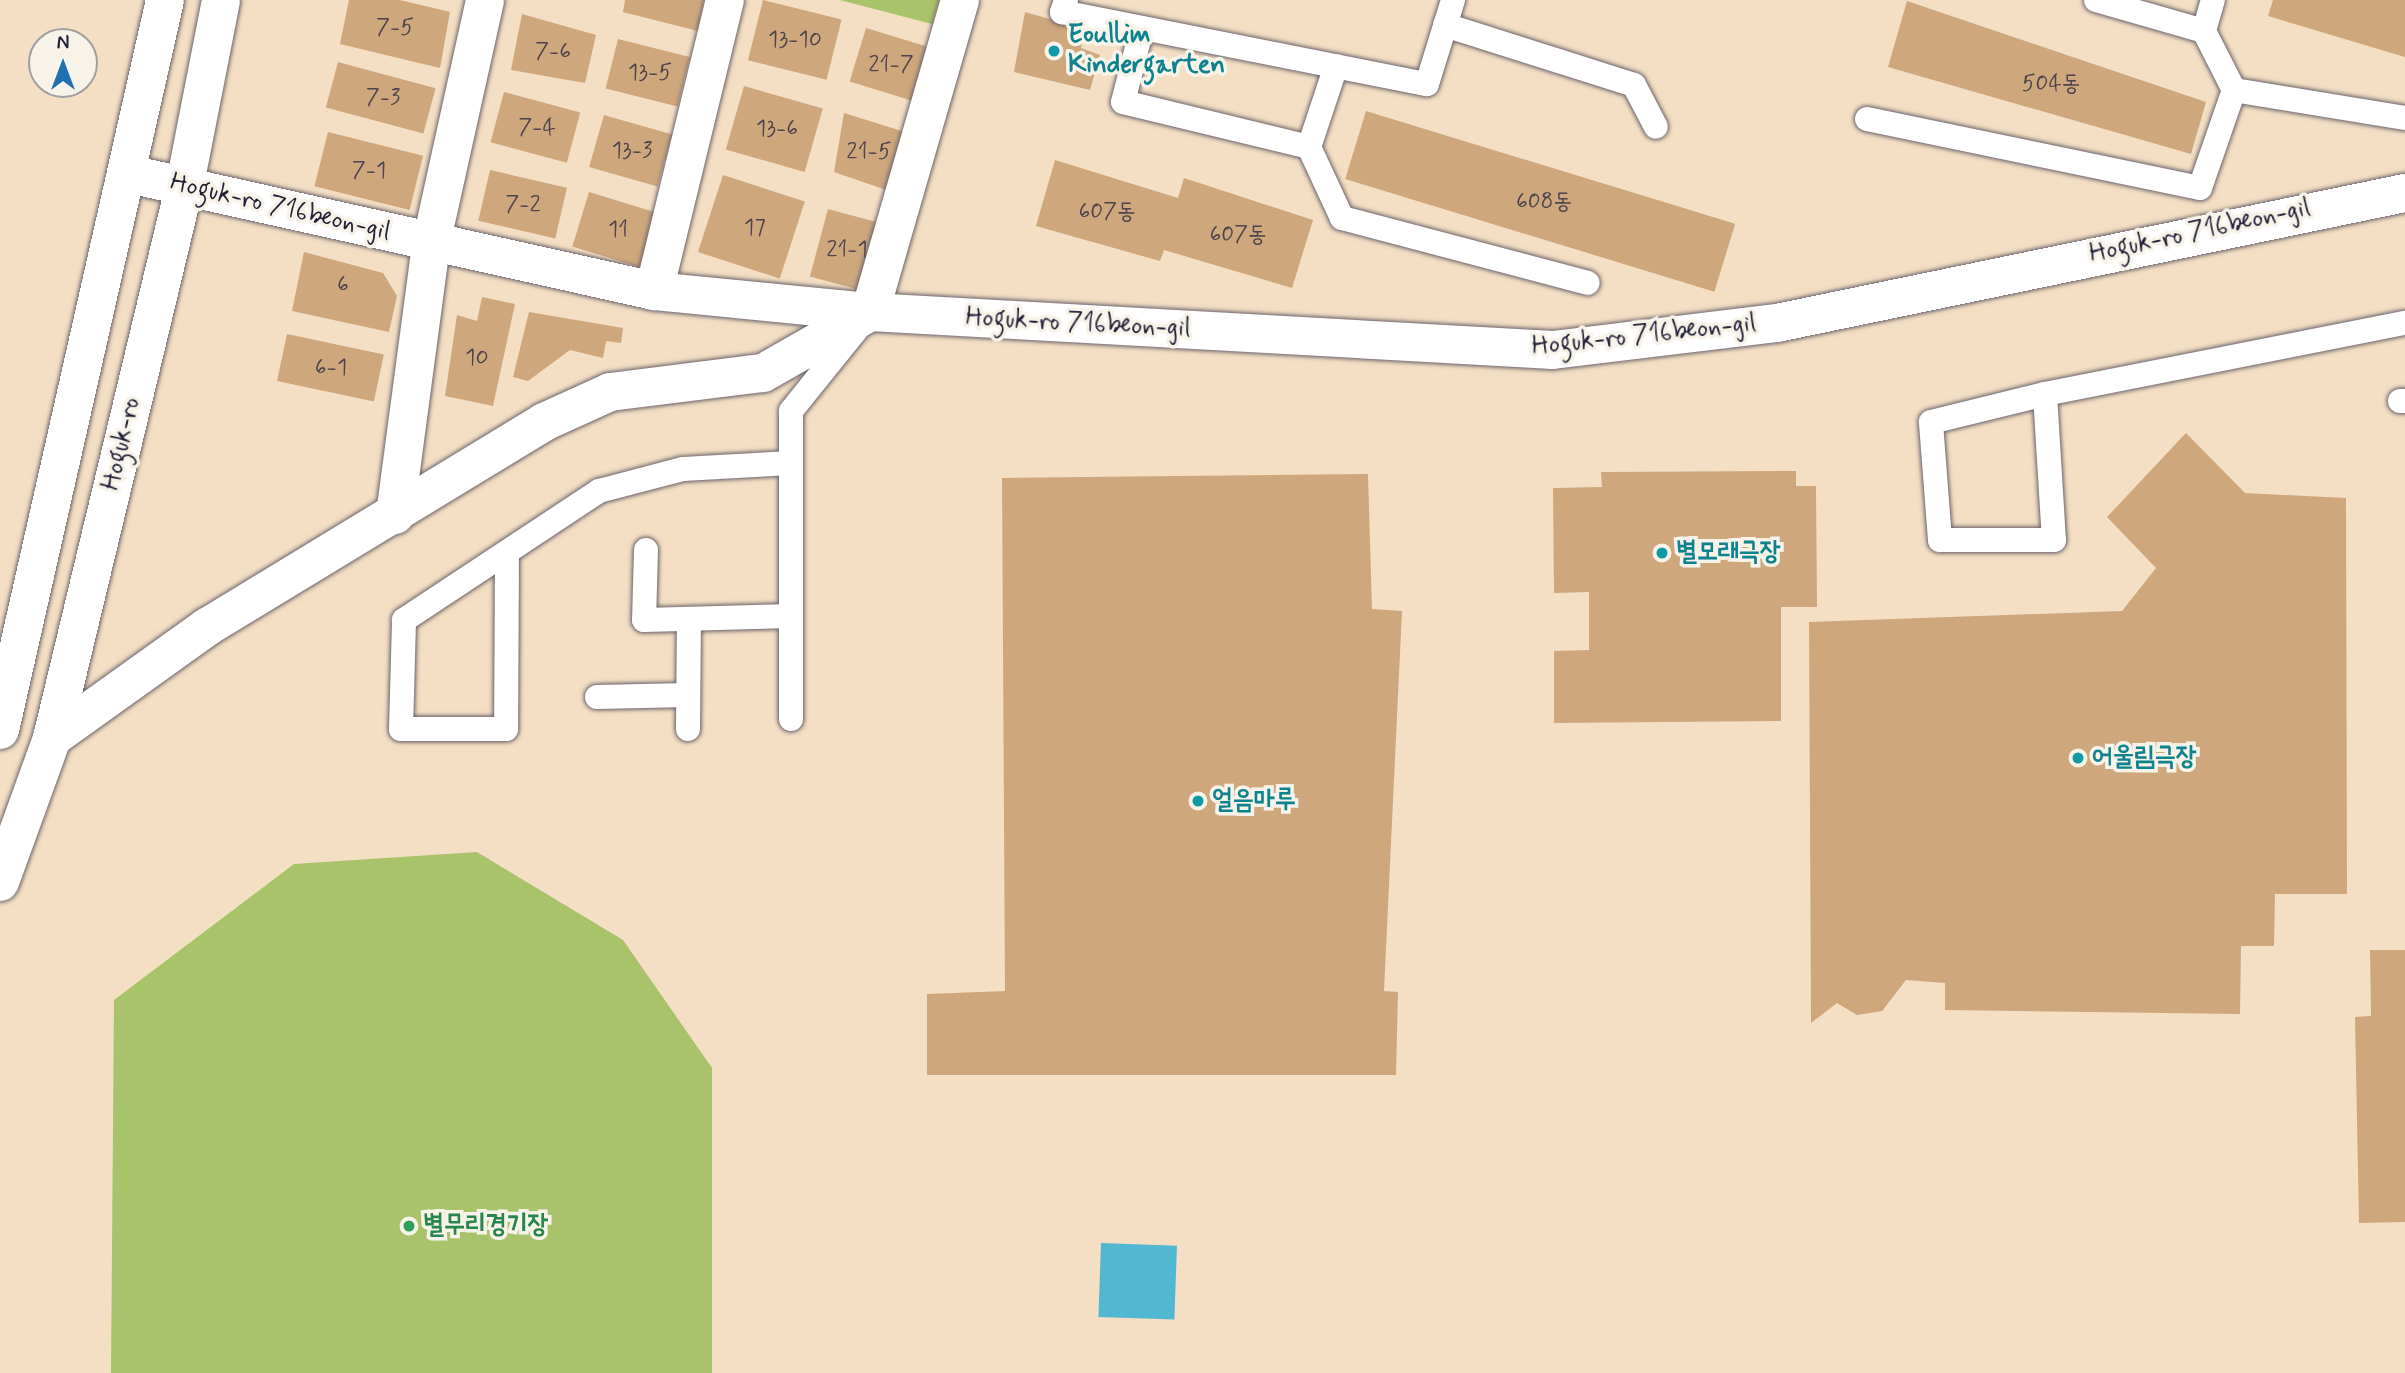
<!DOCTYPE html>
<html>
<head>
<meta charset="utf-8">
<style>
  body { margin:0 }
  #map { position:relative; width:2405px; height:1373px; overflow:hidden; background:#f4dfc4; font-family:Mynerve,"Poor Story",sans-serif }
  div>[style] { position:absolute }
  [style*='--x'] { left:calc(var(--x)*1px); top:calc(var(--y)*1px); width:calc(var(--w)*1px); rotate:calc(var(--a)*1deg) }
  .green>* { inset:0; background:#a8c36a }
  .water>* { inset:0; background:#52b7d1; transform-origin:0 0 }
  .building>* { inset:0; background:#cea77d; transform-origin:0 0 }
  .roads { filter:drop-shadow(0 0 2px #6c646b) drop-shadow(0 0 2px #6c646b) }
  .service>* { height:24px; margin:-12px; padding:0 12px; transform-origin:12px; border-radius:12px; background:#fff }
  .minor>* { height:38px; margin:-19px; padding:0 19px; transform-origin:19px; border-radius:19px; background:#fff }
  .tertiary>* { height:38px; margin:-19px; padding:0 19px; transform-origin:19px; border-radius:19px; background:#fff }
  .primary>* { height:38px; margin:-19px; padding:0 19px; transform-origin:19px; border-radius:19px; background:#fff }
  .dots>* { width:19px; height:19px; translate:-50% -50%; box-sizing:border-box; border:4px solid #f7f3e8; border-radius:50% }
  span { translate:-50% -50%; white-space:nowrap; text-align:center; line-height:1.15; -webkit-text-stroke:7px #f7f3e8; paint-order:stroke }
  .number-label { font-size:23px; color:#4d434c }
  .number-label span { -webkit-text-stroke-width:0 }
  .culture-label { font-size:26px; color:#0d838f; font-weight:700 }
  .left { translate:0 -50%; text-align:left }
  .street-label { font-size:26px; color:#22223b }
  .leisure-label { font-size:26px; color:#27864d; font-weight:700 }
  .north { position:absolute; left:28px; top:28px; width:70px; height:70px; box-sizing:border-box; background:#f7f3e8; border:2px solid #a29fa3; border-radius:50%; rotate:0deg; font-size:19px; font-weight:700; line-height:28px; text-align:center; color:#22223b }
  .north::after { content:''; display:block; margin:auto; width:24px; height:32px; background:#1f6fb2; clip-path:polygon(50% 0,100% 100%,50% 72%,0 100%) }
</style>
</head>
<body>
<div id="map">
  <div class="green">
    <div style="clip-path:polygon(840px 0,939px 0,932px 24px)"></div>
    <div style="clip-path:polygon(477px 852px,623px 940px,712px 1068px,712px 1373px,111px 1373px,114px 1000px,294px 864px)"></div>
  </div>
  <div class="water">
    <div style="left:1101px;top:1243px;width:76px;height:74px;rotate:2deg"></div>
  </div>
  <div class="building">
    <div style="clip-path:polygon(349px 0,400px 0,450px 12px,440px 68px,340px 44px)"></div>
    <div style="clip-path:polygon(625px 0,704px 0,698px 31px,623px 12px)"></div>
    <div style="left:763px;top:0;width:81px;height:62px;rotate:14deg"></div>
    <div style="clip-path:polygon(2273px 0,2405px 0,2405px 57px,2268px 16px)"></div>
    <div style="clip-path:polygon(1907px 1px,2206px 102px,2191px 154px,1888px 67px)"></div>
    <div style="clip-path:polygon(1025px 12px,1085px 29px,1081px 48px,1100px 55px,1090px 90px,1014px 72px)"></div>
    <div style="clip-path:polygon(522px 14px,596px 35px,585px 83px,511px 70px)"></div>
    <div style="left:866px;top:28px;width:67px;height:56px;rotate:17deg"></div>
    <div style="left:618px;top:39px;width:74px;height:51px;rotate:14deg"></div>
    <div style="left:338px;top:62px;width:101px;height:47px;rotate:15deg"></div>
    <div style="left:744px;top:86px;width:82px;height:66px;rotate:16deg"></div>
    <div style="left:504px;top:92px;width:79px;height:52px;rotate:15deg"></div>
    <div style="left:1366px;top:111px;width:386px;height:71px;rotate:17deg"></div>
    <div style="clip-path:polygon(844px 113px,905px 132px,892px 192px,834px 172px)"></div>
    <div style="left:604px;top:115px;width:71px;height:54px;rotate:16deg"></div>
    <div style="left:328px;top:132px;width:98px;height:56px;rotate:14deg"></div>
    <div style="clip-path:polygon(1055px 160px,1178px 198px,1184px 178px,1313px 220px,1292px 288px,1164px 250px,1160px 261px,1036px 226px)"></div>
    <div style="left:490px;top:170px;width:79px;height:52px;rotate:13deg"></div>
    <div style="left:723px;top:175px;width:86px;height:81px;rotate:18deg"></div>
    <div style="left:589px;top:192px;width:70px;height:57px;rotate:17deg"></div>
    <div style="left:828px;top:209px;width:56px;height:70px;rotate:15deg"></div>
    <div style="clip-path:polygon(304px 252px,383px 273px,397px 296px,389px 332px,292px 311px)"></div>
    <div style="clip-path:polygon(482px 297px,515px 304px,493px 406px,445px 396px,457px 315px,477px 321px)"></div>
    <div style="clip-path:polygon(529px 312px,623px 328px,621px 343px,606px 341px,603px 358px,570px 350px,528px 381px,513px 377px)"></div>
    <div style="left:287px;top:334px;width:99px;height:48px;rotate:12deg"></div>
    <div style="clip-path:polygon(2186px 433px,2245px 493px,2346px 498px,2347px 894px,2275px 894px,2274px 946px,2241px 946px,2240px 1014px,1945px 1010px,1945px 983px,1906px 980px,1882px 1011px,1857px 1015px,1837px 1003px,1811px 1023px,1809px 622px,2122px 611px,2156px 568px,2107px 517px)"></div>
    <div style="clip-path:polygon(1796px 471px,1796px 486px,1816px 486px,1817px 607px,1781px 607px,1781px 721px,1554px 723px,1554px 651px,1589px 650px,1589px 592px,1554px 593px,1553px 488px,1602px 487px,1601px 472px)"></div>
    <div style="clip-path:polygon(1368px 474px,1372px 609px,1402px 611px,1384px 991px,1398px 992px,1396px 1075px,927px 1075px,927px 994px,1005px 991px,1002px 478px)"></div>
    <div style="clip-path:polygon(2370px 950px,2405px 950px,2405px 1222px,2359px 1223px,2355px 1017px,2371px 1016px)"></div>
  </div>
  <div class="roads">
    <div class="service">
      <div style="--x:1066;--y:0;--w:13;--a:108"></div>
      <div style="--x:1062;--y:12;--w:372;--a:11.2"></div>
      <div style="--x:1427;--y:84;--w:88;--a:-72.8"></div>
      <div style="--x:2096;--y:0;--w:112;--a:16"></div>
      <div style="--x:1445;--y:25;--w:198;--a:17.6"></div>
      <div style="--x:1634;--y:85;--w:47;--a:62.4"></div>
      <div style="--x:1142;--y:28;--w:76;--a:104.4"></div>
      <div style="--x:1123;--y:102;--w:191;--a:13.6"></div>
      <div style="--x:1336;--y:66;--w:85;--a:108.4"></div>
      <div style="--x:1309;--y:147;--w:78;--a:65.1"></div>
      <div style="--x:1342;--y:218;--w:254;--a:14.8"></div>
      <div style="--x:2234;--y:90;--w:173;--a:9.3"></div>
      <div style="--x:1867;--y:119;--w:340;--a:11.7"></div>
      <div style="--x:2200;--y:188;--w:104;--a:-70.9"></div>
      <div style="--x:2234;--y:90;--w:66;--a:-117"></div>
      <div style="--x:2204;--y:31;--w:32;--a:-74"></div>
      <div style="--x:2045;--y:394;--w:146;--a:86.5"></div>
      <div style="--x:2054;--y:540;--w:114;--a:180"></div>
      <div style="--x:1940;--y:540;--w:118;--a:-94.4"></div>
      <div style="--x:1931;--y:422;--w:117;--a:-13.8"></div>
      <div style="--x:2045;--y:394;--w:367;--a:-11.2"></div>
      <div style="--x:2400;--y:401;--w:5;--a:0"></div>
      <div style="--x:646;--y:550;--w:70;--a:91.6"></div>
      <div style="--x:644;--y:620;--w:147;--a:-1.6"></div>
      <div style="--x:507;--y:554;--w:175;--a:90.3"></div>
      <div style="--x:506;--y:729;--w:105;--a:180"></div>
      <div style="--x:401;--y:729;--w:109;--a:-88.4"></div>
      <div style="--x:404;--y:620;--w:234;--a:-33.5"></div>
      <div style="--x:599;--y:491;--w:87;--a:-14.7"></div>
      <div style="--x:683;--y:469;--w:108;--a:-3.2"></div>
      <div style="--x:597;--y:697;--w:91;--a:-1.3"></div>
      <div style="--x:791;--y:719;--w:308;--a:-90"></div>
      <div style="--x:791;--y:411;--w:112;--a:-51.2"></div>
      <div style="--x:688;--y:729;--w:110;--a:-89.5"></div>
    </div>
    <div class="minor">
      <div style="--x:654;--y:291;--w:300;--a:-76.3"></div>
      <div style="--x:395;--y:515;--w:273;--a:-82.4"></div>
      <div style="--x:431;--y:244;--w:250;--a:-77.5"></div>
      <div style="--x:52;--y:738;--w:191;--a:-35.6"></div>
      <div style="--x:207;--y:627;--w:394;--a:-31.3"></div>
      <div style="--x:544;--y:422;--w:72;--a:-24.4"></div>
      <div style="--x:610;--y:392;--w:154;--a:-7.1"></div>
      <div style="--x:763;--y:373;--w:123;--a:-29.7"></div>
      <div style="--x:870;--y:312;--w:325;--a:-73.9"></div>
    </div>
    <div class="tertiary">
      <div style="--x:129;--y:174;--w:538;--a:12.56"></div>
      <div style="--x:654;--y:291;--w:217;--a:5.6"></div>
      <div style="--x:870;--y:312;--w:684;--a:3.18"></div>
      <div style="--x:1553;--y:350;--w:226;--a:-6.9"></div>
      <div style="--x:1777;--y:323;--w:641;--a:-11.7"></div>
    </div>
    <div class="primary">
      <div style="--x:0;--y:730;--w:748;--a:-77.26"></div>
      <div style="--x:0;--y:882;--w:153;--a:-70.1"></div>
      <div style="--x:52;--y:738;--w:570;--a:-76.5"></div>
      <div style="--x:185;--y:184;--w:187;--a:-78.9"></div>
    </div>
  </div>
  <div class="dots">
    <div style="left:1054px;top:51px;background:#0f9aa8"></div>
    <div style="left:1662px;top:553px;background:#0f9aa8"></div>
    <div style="left:2078px;top:758px;background:#0f9aa8"></div>
    <div style="left:1198px;top:801px;background:#0f9aa8"></div>
    <div style="left:409px;top:1226px;background:#2e9e5b"></div>
  </div>
  <div class="number-label">
    <span style="left:395px;top:28px">7-5</span>
    <span style="left:795px;top:40px">13-10</span>
    <span style="left:553px;top:52px">7-6</span>
    <span style="left:891px;top:65px">21-7</span>
    <span style="left:650px;top:73px">13-5</span>
    <span style="left:2051px;top:84px">504동</span>
    <span style="left:383px;top:98px">7-3</span>
    <span style="left:537px;top:128px">7-4</span>
    <span style="left:777px;top:129px">13-6</span>
    <span style="left:632px;top:151px">13-3</span>
    <span style="left:869px;top:152px">21-5</span>
    <span style="left:369px;top:171px">7-1</span>
    <span style="left:1544px;top:202px">608동</span>
    <span style="left:523px;top:205px">7-2</span>
    <span style="left:1107px;top:212px">607동</span>
    <span style="left:755px;top:228px">17</span>
    <span style="left:618px;top:230px">11</span>
    <span style="left:1238px;top:235px">607동</span>
    <span style="left:847px;top:250px">21-1</span>
    <span style="left:343px;top:285px">6</span>
    <span style="left:477px;top:358px">10</span>
    <span style="left:331px;top:368px">6-1</span>
  </div>
  <div class="culture-label">
    <span class="left" style="left:1068px;top:51px">Eoullim<br>Kindergarten</span>
    <span class="left" style="left:1676px;top:553px">별모래극장</span>
    <span class="left" style="left:2092px;top:758px">어울림극장</span>
    <span class="left" style="left:1212px;top:801px">얼음마루</span>
  </div>
  <div class="street-label">
    <span style="left:280px;top:208px;rotate:13deg">Hoguk-ro 716beon-gil</span>
    <span style="left:2200px;top:232px;rotate:-12deg">Hoguk-ro 716beon-gil</span>
    <span style="left:1078px;top:324px;rotate:3deg">Hoguk-ro 716beon-gil</span>
    <span style="left:1644px;top:336px;rotate:-6deg">Hoguk-ro 716beon-gil</span>
    <span style="left:122px;top:444px;rotate:-77deg">Hoguk-ro</span>
  </div>
  <div class="leisure-label">
    <span class="left" style="left:423px;top:1226px">별무리경기장</span>
  </div>
  <div class="north">N</div>
</div>
</body>
</html>
